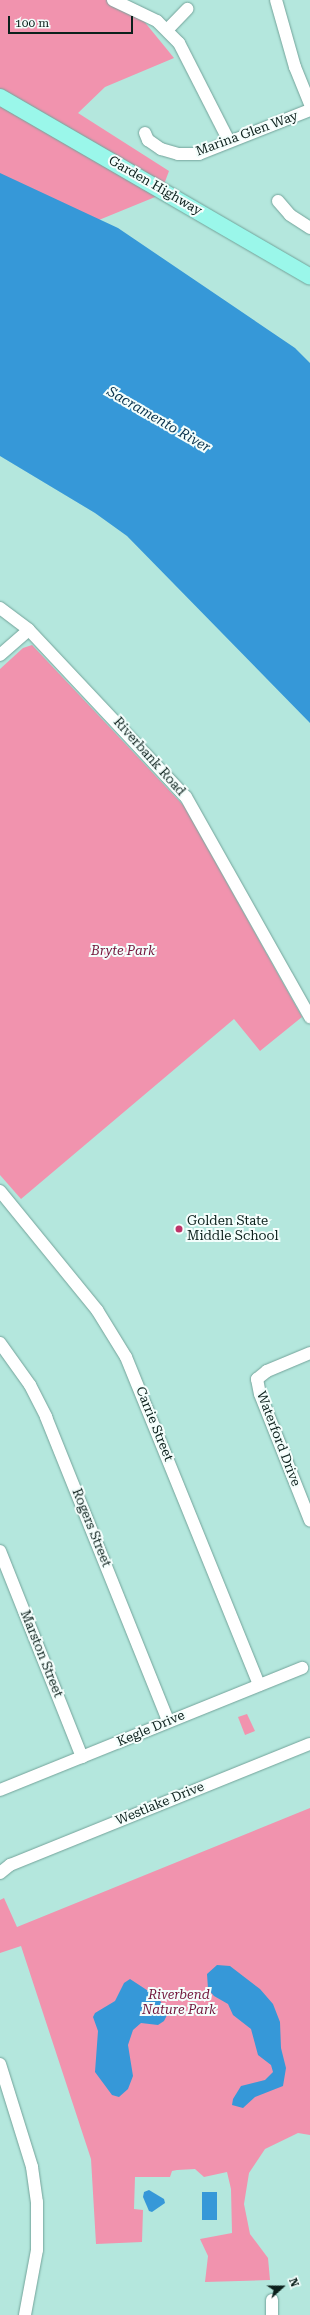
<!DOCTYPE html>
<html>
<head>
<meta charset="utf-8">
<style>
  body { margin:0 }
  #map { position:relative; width:310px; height:2315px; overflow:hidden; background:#b4e7dd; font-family:"Roboto Serif",serif }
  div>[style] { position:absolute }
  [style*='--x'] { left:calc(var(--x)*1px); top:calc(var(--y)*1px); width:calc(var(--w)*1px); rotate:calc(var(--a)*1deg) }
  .green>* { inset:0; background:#f193ae }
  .water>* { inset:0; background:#3698d8; transform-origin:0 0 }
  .roads { filter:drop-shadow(0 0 1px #73a39a) drop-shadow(0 0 1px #73a39a) }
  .minor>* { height:12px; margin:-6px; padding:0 6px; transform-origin:6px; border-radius:6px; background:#fff }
  .major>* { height:16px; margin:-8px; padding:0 8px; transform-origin:8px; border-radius:8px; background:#9af7ea }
  .dots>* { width:11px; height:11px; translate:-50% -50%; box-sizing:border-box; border:2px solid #f4fefc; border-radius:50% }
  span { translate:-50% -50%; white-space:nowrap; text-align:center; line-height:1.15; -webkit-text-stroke:4px #f4fefc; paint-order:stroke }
  .street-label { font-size:13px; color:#0c201c }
  .park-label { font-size:13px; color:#72163b; font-style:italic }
  .poi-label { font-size:13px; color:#0c201c }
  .left { translate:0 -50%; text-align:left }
  .water-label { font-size:14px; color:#0b344e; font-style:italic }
  .north { position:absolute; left:262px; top:2267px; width:40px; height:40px; -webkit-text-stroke:3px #f4fefc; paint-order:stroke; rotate:69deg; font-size:11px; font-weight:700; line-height:16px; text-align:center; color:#0c201c }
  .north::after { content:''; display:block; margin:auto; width:14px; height:18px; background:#0c201c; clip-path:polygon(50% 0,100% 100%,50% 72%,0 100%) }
  .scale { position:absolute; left:8px; top:16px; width:125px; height:18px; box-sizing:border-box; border:2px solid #0c201c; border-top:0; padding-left:5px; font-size:12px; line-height:14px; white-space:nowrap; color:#0c201c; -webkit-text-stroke:3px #f4fefc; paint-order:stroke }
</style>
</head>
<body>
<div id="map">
  <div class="green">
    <div style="clip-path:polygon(0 0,107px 0,143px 20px,174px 58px,105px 87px,78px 113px,169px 171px,160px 195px,94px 222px,0 174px)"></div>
    <div style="clip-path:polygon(32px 645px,184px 806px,302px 1017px,260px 1051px,234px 1019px,21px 1199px,0 1175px,0 669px,23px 648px)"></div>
    <div style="clip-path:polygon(247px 1714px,255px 1731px,245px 1735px,238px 1717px)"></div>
    <div style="clip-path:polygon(310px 1808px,310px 2135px,298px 2133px,265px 2149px,249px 2173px,244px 2204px,250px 2234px,268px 2258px,270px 2280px,205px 2282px,208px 2256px,200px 2239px,232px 2233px,231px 2189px,227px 2172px,204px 2177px,195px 2169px,177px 2170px,172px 2171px,170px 2177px,135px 2177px,134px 2209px,143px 2210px,142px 2242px,96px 2244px,91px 2159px,21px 1946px,0 1953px,0 1900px,4px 1898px,17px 1927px)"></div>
  </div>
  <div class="water">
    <div style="clip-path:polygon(0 173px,118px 228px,295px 348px,310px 363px,310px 723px,127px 536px,95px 513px,0 456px)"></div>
    <div style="clip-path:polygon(217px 1965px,230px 1966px,260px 1989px,273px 2004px,280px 2022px,281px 2048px,286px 2068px,283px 2086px,255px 2097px,243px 2108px,232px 2105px,233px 2099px,241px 2086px,265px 2080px,273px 2072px,271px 2065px,258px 2055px,251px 2029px,233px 2015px,228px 2004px,214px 1996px,208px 1989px,207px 1974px)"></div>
    <div style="clip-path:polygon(130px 1979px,159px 1998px,167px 2015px,164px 2021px,158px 2025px,141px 2023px,133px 2030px,128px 2045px,133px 2076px,128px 2089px,119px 2097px,112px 2095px,95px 2072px,98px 2031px,93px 2017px,95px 2013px,115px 2001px,124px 1983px)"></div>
    <div style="clip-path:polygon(149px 2190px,164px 2199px,165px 2203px,152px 2212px,149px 2211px,143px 2197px,144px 2192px)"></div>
    <div style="left:202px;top:2192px;width:15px;height:28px"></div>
  </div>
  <div class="roads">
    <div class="minor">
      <div style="--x:113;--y:0;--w:49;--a:25.5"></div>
      <div style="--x:157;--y:21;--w:31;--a:45"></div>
      <div style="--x:179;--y:43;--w:110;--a:63"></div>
      <div style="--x:276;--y:0;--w:70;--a:74.2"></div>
      <div style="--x:295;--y:67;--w:40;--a:68"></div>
      <div style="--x:168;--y:29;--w:28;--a:-46"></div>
      <div style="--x:145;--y:133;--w:8;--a:67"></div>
      <div style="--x:148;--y:140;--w:16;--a:35"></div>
      <div style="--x:161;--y:149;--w:18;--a:16"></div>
      <div style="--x:178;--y:154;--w:21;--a:0"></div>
      <div style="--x:199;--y:154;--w:119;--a:-21.6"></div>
      <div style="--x:278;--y:201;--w:18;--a:49"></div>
      <div style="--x:290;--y:215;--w:24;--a:33"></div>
      <div style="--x:0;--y:608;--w:36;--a:37"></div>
      <div style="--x:29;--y:630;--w:229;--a:46.8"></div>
      <div style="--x:186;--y:797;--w:253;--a:60.6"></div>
      <div style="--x:0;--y:655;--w:38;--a:-41"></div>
      <div style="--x:0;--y:1191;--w:154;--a:50.8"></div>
      <div style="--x:97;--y:1310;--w:55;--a:58.3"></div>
      <div style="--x:126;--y:1357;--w:354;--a:67.9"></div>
      <div style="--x:0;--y:1343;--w:52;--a:54.5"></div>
      <div style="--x:30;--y:1385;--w:36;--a:63"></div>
      <div style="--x:46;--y:1417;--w:328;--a:68.1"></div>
      <div style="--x:310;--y:1353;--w:47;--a:157.3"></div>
      <div style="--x:267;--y:1371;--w:13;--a:141"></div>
      <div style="--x:257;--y:1379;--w:15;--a:79"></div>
      <div style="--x:260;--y:1394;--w:136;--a:68.4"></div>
      <div style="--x:0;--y:1551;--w:222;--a:68.3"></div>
      <div style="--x:0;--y:1790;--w:326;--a:-22"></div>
      <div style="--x:0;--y:1873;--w:13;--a:-39"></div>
      <div style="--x:10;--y:1865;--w:323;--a:-22"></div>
      <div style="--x:0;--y:2064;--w:108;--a:72.7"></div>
      <div style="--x:32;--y:2167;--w:35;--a:82"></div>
      <div style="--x:37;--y:2202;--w:48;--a:90"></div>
      <div style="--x:37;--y:2250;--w:66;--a:100.5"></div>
      <div style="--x:272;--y:2315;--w:15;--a:-90"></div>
    </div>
    <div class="major">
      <div style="--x:0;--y:97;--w:358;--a:30.1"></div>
    </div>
  </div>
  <div class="dots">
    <div style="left:179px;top:1229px;background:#bf3469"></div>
  </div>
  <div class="street-label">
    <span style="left:247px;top:134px;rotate:-20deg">Marina Glen Way</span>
    <span style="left:155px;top:186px;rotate:30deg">Garden Highway</span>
    <span style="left:149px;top:757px;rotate:48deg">Riverbank Road</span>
    <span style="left:154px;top:1424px;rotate:68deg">Carrie Street</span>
    <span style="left:278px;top:1439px;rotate:69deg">Waterford Drive</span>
    <span style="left:91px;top:1528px;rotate:68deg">Rogers Street</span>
    <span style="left:41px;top:1654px;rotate:68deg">Marston Street</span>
    <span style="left:151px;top:1729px;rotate:-23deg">Kegle Drive</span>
    <span style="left:160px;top:1804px;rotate:-22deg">Westlake Drive</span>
  </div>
  <div class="park-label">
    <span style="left:123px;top:951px">Bryte Park</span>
    <span style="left:179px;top:2003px">Riverbend<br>Nature Park</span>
  </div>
  <div class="poi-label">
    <span class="left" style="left:187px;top:1229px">Golden State<br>Middle School</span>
  </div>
  <div class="water-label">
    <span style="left:159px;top:419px;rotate:30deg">Sacramento River</span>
  </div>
  <div class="north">N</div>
  <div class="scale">100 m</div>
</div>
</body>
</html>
